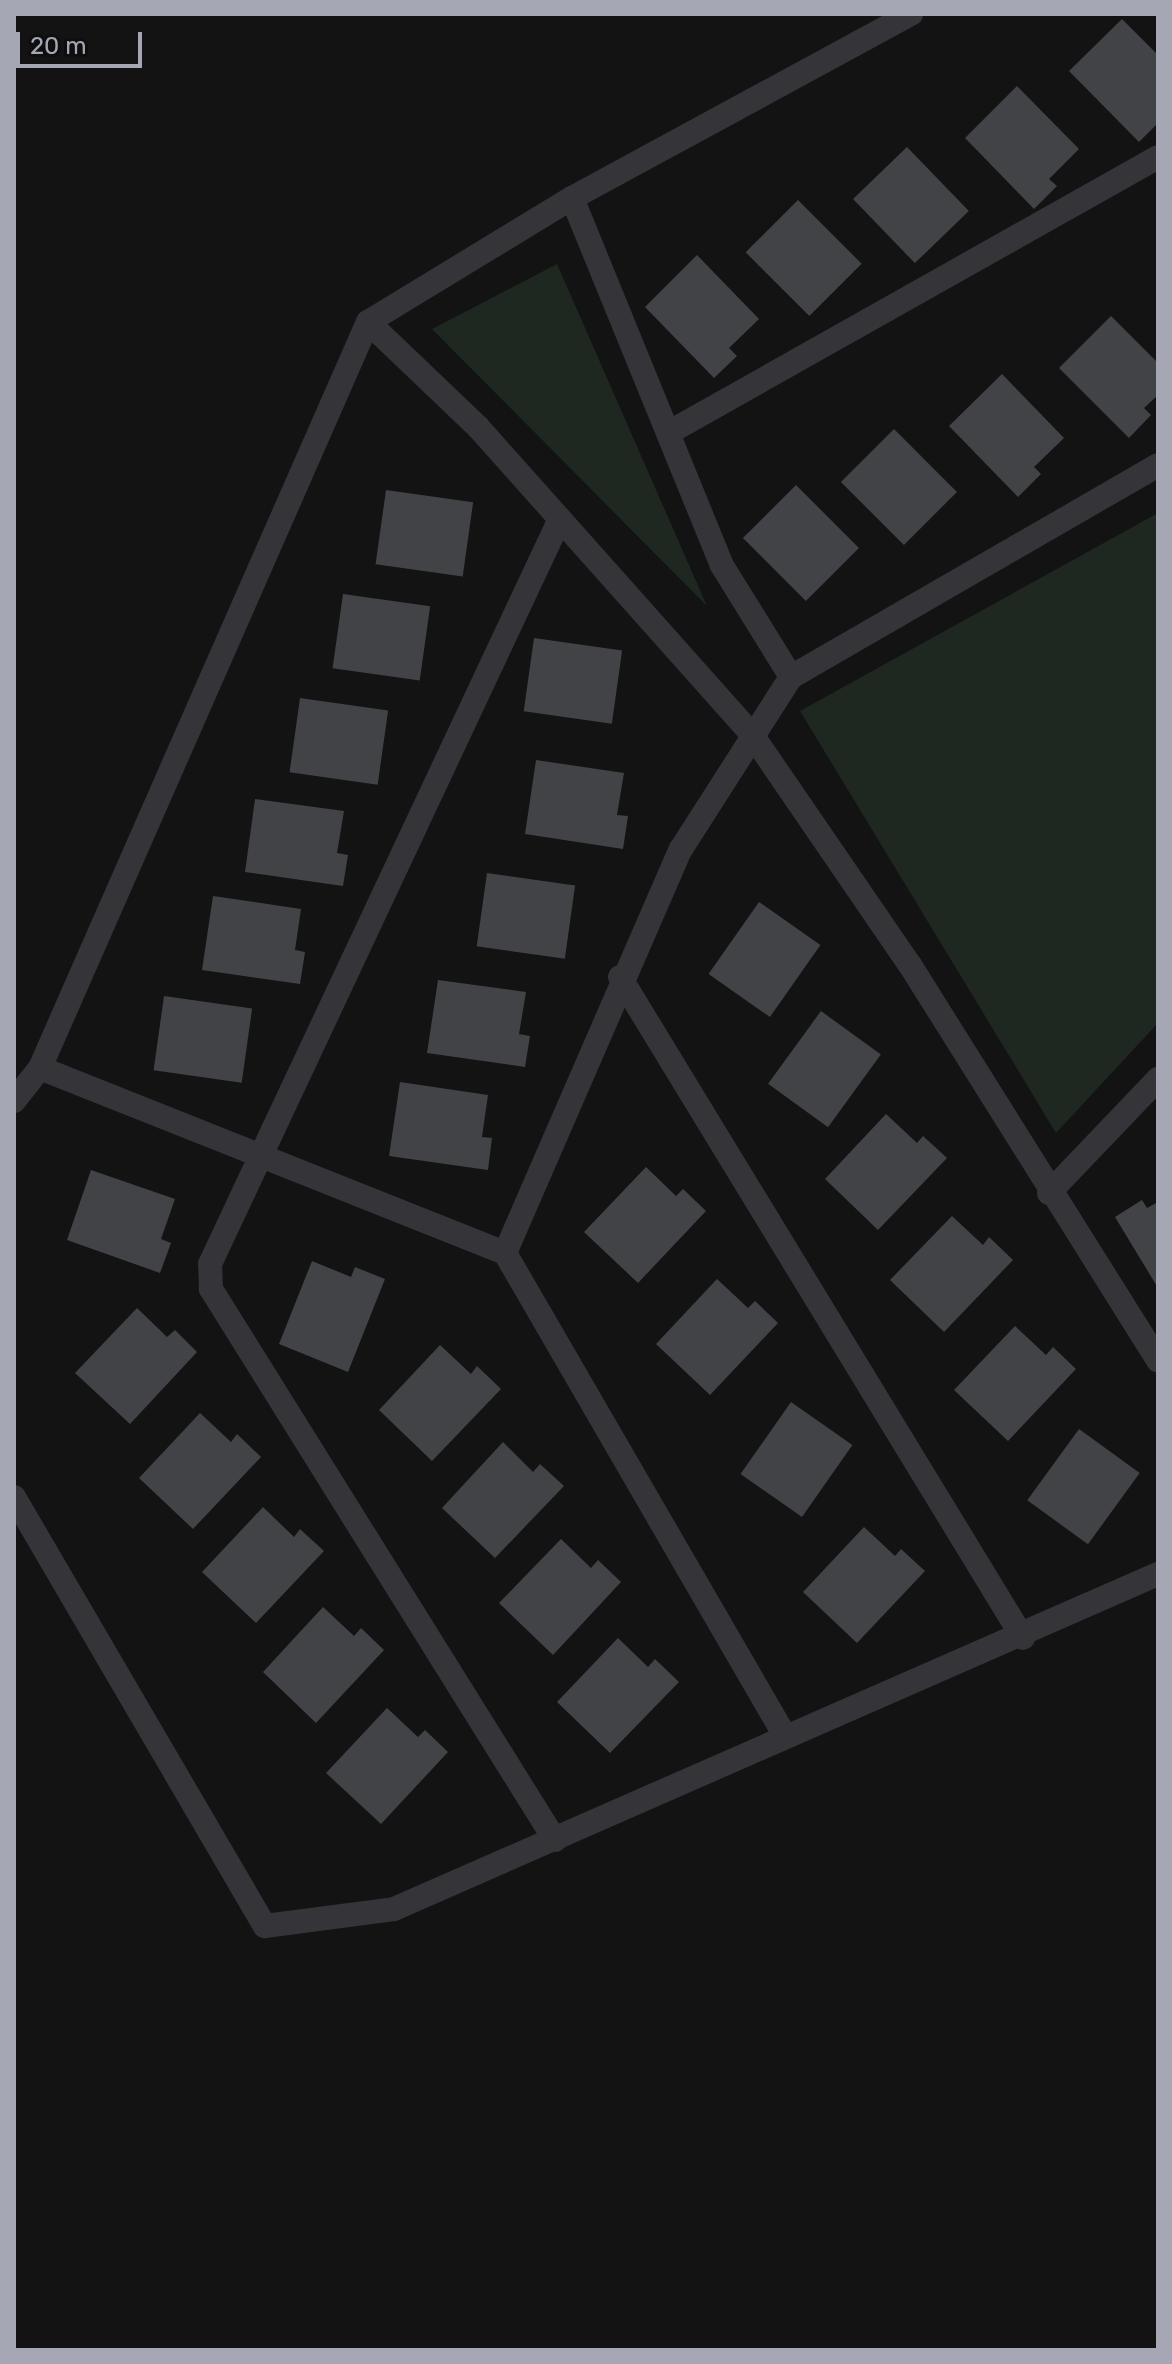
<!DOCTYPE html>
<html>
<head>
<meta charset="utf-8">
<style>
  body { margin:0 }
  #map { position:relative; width:1172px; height:2364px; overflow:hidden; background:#131314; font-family:Rubik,sans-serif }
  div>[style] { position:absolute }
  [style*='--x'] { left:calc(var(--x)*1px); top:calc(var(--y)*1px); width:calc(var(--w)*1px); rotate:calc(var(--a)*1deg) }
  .green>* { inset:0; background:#1f2721 }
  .building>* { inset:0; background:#424347; transform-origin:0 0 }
  .service>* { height:24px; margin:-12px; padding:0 12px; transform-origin:12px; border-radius:12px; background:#343439 }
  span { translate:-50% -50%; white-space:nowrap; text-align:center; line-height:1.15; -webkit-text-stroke:7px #0e0e0f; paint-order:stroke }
  .frame { position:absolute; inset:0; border:16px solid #a5a8b4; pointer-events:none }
  .scale { position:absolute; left:16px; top:32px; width:126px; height:36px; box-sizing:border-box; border:4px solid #a5a8b4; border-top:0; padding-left:10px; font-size:24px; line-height:28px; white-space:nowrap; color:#a5a8b4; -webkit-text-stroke:6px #0e0e0f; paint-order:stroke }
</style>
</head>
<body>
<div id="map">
  <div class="green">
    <div style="clip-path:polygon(557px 264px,707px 606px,432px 329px)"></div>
    <div style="clip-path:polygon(1158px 513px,1158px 1023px,1056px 1133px,800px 711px)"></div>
  </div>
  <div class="building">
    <div style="clip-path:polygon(1122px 19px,1158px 55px,1158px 123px,1139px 142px,1069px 71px)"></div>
    <div style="clip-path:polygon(1017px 86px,1079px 149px,1049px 179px,1057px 186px,1034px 209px,965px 138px)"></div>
    <div style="left:907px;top:147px;width:89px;height:75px;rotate:46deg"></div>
    <div style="left:798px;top:200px;width:90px;height:74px;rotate:45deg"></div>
    <div style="clip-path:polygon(697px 255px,759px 319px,729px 348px,737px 356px,714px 378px,645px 307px)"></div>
    <div style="clip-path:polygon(1111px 316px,1158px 363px,1158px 395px,1144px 408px,1151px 415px,1129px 438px,1059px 368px)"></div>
    <div style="clip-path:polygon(1002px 374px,1064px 438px,1034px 467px,1041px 474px,1018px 497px,949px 426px)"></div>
    <div style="left:894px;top:429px;width:89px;height:75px;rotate:45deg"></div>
    <div style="left:796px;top:485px;width:89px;height:75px;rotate:45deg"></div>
    <div style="left:386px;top:490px;width:88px;height:75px;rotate:8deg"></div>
    <div style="left:343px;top:594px;width:88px;height:75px;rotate:8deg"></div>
    <div style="left:534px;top:638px;width:89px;height:74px;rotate:8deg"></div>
    <div style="left:300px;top:698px;width:89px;height:75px;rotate:8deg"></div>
    <div style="clip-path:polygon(536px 760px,624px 773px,617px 815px,628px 816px,623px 849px,525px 834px)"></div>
    <div style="clip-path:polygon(255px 799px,344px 811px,337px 853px,348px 855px,343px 886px,245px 872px)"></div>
    <div style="left:487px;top:873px;width:89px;height:74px;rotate:8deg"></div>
    <div style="clip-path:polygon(213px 896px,301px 909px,295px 950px,305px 952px,300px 984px,202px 970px)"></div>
    <div style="left:759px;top:902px;width:75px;height:88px;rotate:35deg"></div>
    <div style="clip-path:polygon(438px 980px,526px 992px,519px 1034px,530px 1036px,525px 1067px,427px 1053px)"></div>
    <div style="left:164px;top:996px;width:89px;height:75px;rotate:8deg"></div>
    <div style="left:821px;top:1011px;width:74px;height:90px;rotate:36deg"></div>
    <div style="clip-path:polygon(400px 1082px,488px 1095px,482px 1137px,492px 1138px,488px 1170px,389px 1156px)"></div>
    <div style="clip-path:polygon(886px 1114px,917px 1143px,923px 1136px,947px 1158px,878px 1230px,825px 1179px)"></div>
    <div style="clip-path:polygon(646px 1167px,676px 1196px,683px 1189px,706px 1211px,638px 1283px,584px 1232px)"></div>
    <div style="clip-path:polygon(91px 1170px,175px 1199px,161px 1239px,171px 1243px,160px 1273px,67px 1240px)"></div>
    <div style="clip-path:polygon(1142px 1200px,1147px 1208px,1158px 1202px,1158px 1288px,1115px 1217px)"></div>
    <div style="clip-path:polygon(952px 1216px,983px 1245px,989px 1237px,1013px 1260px,944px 1332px,890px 1280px)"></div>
    <div style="clip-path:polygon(312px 1261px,351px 1277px,355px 1267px,385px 1279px,348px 1372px,279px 1344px)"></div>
    <div style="clip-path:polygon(717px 1279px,748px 1308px,755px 1301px,778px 1323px,710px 1395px,656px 1344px)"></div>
    <div style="clip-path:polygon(137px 1308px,167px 1337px,175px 1330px,197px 1352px,130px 1424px,75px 1373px)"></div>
    <div style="clip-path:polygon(1015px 1326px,1046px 1355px,1053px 1347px,1076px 1369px,1008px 1441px,954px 1390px)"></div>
    <div style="clip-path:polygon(440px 1345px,471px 1374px,477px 1366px,501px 1389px,432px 1461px,379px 1410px)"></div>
    <div style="left:791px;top:1402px;width:75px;height:88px;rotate:35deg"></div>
    <div style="clip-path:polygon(200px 1413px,231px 1442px,237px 1434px,261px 1457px,193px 1529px,139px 1478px)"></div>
    <div style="left:1079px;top:1429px;width:75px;height:88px;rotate:36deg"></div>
    <div style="clip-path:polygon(503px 1442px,533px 1472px,540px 1464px,564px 1486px,495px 1558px,442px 1508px)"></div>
    <div style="clip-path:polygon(263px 1507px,294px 1537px,300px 1529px,324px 1551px,256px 1623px,202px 1572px)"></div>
    <div style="clip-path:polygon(864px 1527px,895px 1556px,901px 1549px,925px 1571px,857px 1643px,803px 1592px)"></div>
    <div style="clip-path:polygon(561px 1539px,591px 1568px,598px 1560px,621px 1582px,553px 1655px,499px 1603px)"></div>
    <div style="clip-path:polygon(323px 1607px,354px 1636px,361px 1628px,384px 1650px,316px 1723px,263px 1672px)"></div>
    <div style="clip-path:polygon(618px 1638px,648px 1667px,655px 1659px,679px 1682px,610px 1753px,557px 1702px)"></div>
    <div style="clip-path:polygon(387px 1708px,418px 1737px,425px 1730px,448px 1752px,381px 1824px,326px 1773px)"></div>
  </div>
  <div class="service">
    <div style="--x:572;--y:198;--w:395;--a:67.8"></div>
    <div style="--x:721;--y:564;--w:133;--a:58.2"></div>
    <div style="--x:368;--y:322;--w:152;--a:43.7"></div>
    <div style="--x:478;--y:427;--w:414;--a:48.3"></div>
    <div style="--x:753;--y:736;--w:278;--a:55.6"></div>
    <div style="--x:910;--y:965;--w:467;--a:57.9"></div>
    <div style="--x:668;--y:433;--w:562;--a:-29.39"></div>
    <div style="--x:620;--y:977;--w:774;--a:58.63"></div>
    <div style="--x:40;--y:1068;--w:500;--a:21.7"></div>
    <div style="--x:505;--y:1253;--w:558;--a:59.9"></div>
    <div style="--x:14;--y:1101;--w:42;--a:-51.8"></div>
    <div style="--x:40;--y:1068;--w:815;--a:-66.27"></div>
    <div style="--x:368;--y:322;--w:239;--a:-31.3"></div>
    <div style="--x:572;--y:198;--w:386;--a:-28.5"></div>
    <div style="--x:1049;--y:1193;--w:158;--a:-46.3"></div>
    <div style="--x:505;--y:1253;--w:441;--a:-66.5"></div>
    <div style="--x:681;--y:849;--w:204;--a:-57.4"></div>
    <div style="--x:791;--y:677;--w:424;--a:-30"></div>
    <div style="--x:14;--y:1497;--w:497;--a:59.7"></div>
    <div style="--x:265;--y:1926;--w:130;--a:-7.5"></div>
    <div style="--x:394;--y:1909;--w:834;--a:-23.68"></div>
    <div style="--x:555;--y:1840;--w:650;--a:-121.98"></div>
    <div style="--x:211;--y:1289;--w:25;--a:-92"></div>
    <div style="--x:210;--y:1264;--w:823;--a:-64.84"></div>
  </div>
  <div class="frame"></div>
  <div class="scale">20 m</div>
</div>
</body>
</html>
